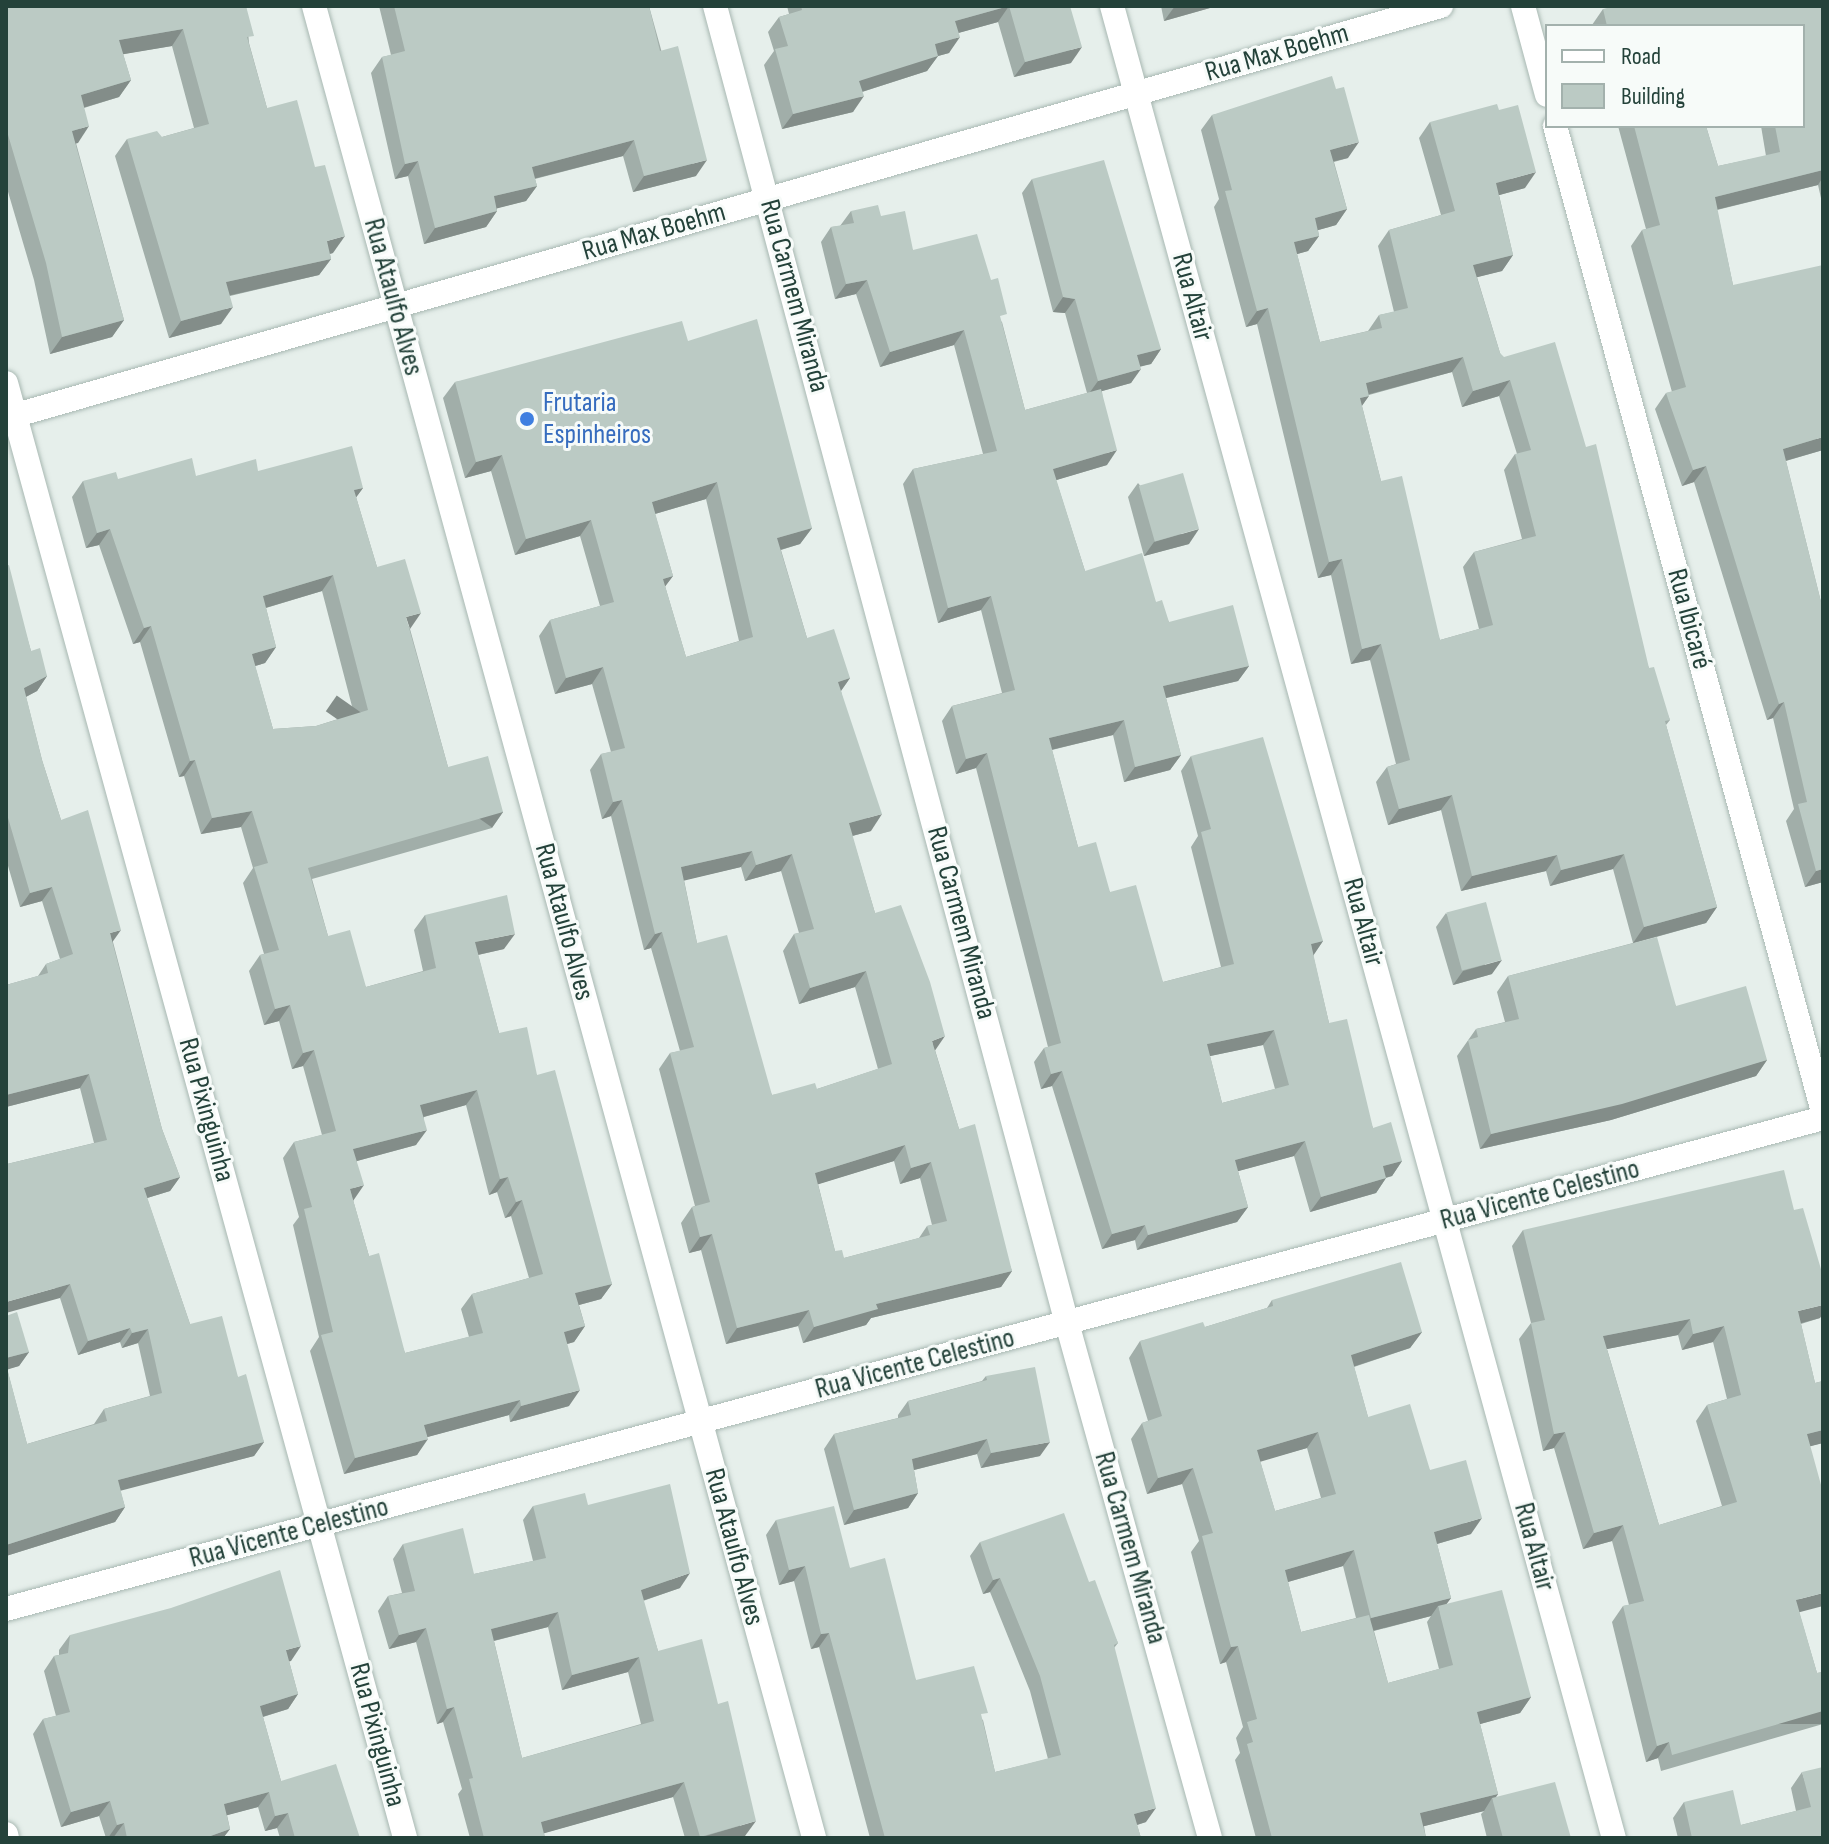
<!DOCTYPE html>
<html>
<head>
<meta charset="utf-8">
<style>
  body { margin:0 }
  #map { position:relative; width:1829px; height:1844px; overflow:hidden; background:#e6efeb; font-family:"Sofia Sans Condensed",sans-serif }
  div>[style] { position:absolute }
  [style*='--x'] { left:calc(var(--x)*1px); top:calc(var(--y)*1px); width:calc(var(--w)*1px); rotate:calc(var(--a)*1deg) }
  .roads { filter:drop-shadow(0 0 2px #a8b8b2) drop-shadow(0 0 2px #a8b8b2) }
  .street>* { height:24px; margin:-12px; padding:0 12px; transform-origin:12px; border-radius:12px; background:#fff }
  .secondary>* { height:24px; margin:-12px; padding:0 12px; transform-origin:12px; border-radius:12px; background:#fff }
  .wall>* { inset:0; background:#a1aea9 }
  .shaded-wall>* { inset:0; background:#838d89; transform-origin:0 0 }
  .building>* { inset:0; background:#bbcac4; transform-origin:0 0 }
  .dots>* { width:22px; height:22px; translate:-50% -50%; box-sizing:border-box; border:4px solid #f7fbf9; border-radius:50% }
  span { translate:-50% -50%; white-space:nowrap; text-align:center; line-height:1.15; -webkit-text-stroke:6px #f7fbf9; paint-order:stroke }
  .street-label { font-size:28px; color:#24423a }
  .shop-label { font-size:28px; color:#366cbe }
  .left { translate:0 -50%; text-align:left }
  .frame { position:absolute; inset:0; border:8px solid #24423a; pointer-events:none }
  .legend { position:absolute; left:1545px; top:24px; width:260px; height:104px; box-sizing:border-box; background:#f7fbf9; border:2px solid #a3b1ad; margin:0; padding:10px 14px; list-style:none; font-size:24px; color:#24423a }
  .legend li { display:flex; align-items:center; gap:16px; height:40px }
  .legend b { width:40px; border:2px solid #a3b1ad }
</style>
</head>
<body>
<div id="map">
  <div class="roads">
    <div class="street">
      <div style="--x:314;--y:6;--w:1899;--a:74.73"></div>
      <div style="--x:715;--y:6;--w:1363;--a:75.04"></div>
      <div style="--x:1067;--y:1323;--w:534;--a:74.48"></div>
      <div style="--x:1112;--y:6;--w:1900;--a:74.68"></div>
      <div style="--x:6;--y:383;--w:1509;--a:74.66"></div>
      <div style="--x:6;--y:418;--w:1493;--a:-16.02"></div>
      <div style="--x:6;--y:1834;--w:4;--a:76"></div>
    </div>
    <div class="secondary">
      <div style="--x:1523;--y:6;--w:92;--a:74.9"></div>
      <div style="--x:1555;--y:126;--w:1022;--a:74.79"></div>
      <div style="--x:6;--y:1609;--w:1882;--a:-15.12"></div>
    </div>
  </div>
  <div class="wall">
    <div style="clip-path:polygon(6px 6px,246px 6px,249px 43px,267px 108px,333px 253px,330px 254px,331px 259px,319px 275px,230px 296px,221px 324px,169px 338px,115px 156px,127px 139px,162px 137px,194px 128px,172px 46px,123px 54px,131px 80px,119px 97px,84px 108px,78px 143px,76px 143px,124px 320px,112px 337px,50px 354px,34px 280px,6px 185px)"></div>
    <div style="clip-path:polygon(379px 6px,649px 6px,696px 176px,633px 192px,623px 156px,535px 179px,537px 186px,526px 201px,497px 208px,497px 211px,486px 227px,424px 244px,408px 176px,395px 179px,371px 73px,382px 57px,391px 55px)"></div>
    <div style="clip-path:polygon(787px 6px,1070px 6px,1071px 63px,1014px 77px,998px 22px,958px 33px,949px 53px,938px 56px,927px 71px,862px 92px,853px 112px,782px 129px,764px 65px,774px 51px,768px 32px,779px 17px,789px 14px)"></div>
    <div style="clip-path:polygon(1161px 6px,1217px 6px,1164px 21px)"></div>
    <div style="clip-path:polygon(1823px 6px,1823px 207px,1818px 185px,1717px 210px,1733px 285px,1823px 450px,1786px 461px,1823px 610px,1823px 882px,1805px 887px,1786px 821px,1794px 809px,1773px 718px,1767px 720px,1694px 482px,1682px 486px,1655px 409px,1666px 393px,1672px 392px,1631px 246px,1642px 230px,1646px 229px,1618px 126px,1706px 126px,1718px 166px,1766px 156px,1761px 126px,1803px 126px,1803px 26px,1592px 25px,1603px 9px)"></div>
    <div style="clip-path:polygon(evenodd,1336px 89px,1348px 158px,1334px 162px,1347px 209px,1336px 225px,1318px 230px,1319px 236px,1308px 251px,1297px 254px,1320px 342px,1368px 331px,1379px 315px,1394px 312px,1378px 246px,1389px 230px,1441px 215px,1419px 138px,1430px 122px,1525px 188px,1499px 195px,1513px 255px,1502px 271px,1477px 277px,1500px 353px,1649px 668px,1670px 720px,1666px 725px,1717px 907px,1706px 923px,1635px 943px,1676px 1006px,1767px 1060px,1756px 1076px,1611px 1120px,1480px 1149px,1457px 1056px,1476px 1029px,1505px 1022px,1497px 992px,1508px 976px,1633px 943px,1613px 869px,1550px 886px,1546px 871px,1461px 891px,1441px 810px,1388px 825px,1376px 782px,1387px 767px,1396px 764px,1370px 660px,1351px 664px,1331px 575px,1318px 578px,1257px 324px,1246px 327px,1214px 207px,1219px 199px,1201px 130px,1212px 115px,1336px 89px,1452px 372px,1462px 407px,1499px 396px,1517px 454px,1515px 454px,1504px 470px,1522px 539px,1474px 552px,1463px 567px,1479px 629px,1440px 640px,1381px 481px,1362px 406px,1369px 395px,1452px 372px)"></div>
    <div style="clip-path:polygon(evenodd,1032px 179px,1161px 349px,1151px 364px,1140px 366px,1131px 383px,1102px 391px,1107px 465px,1056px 480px,1085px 571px,1156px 602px,1169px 622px,1249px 666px,1238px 681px,1166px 698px,1181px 755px,1170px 770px,1124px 782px,1113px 735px,1052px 750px,1078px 847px,1110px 892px,1163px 982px,1221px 967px,1191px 847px,1198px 836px,1181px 771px,1191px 756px,1323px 941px,1313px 955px,1329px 1023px,1373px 1128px,1402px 1161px,1392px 1176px,1386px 1178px,1376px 1193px,1310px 1212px,1294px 1156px,1238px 1171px,1248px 1207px,1237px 1222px,1137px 1250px,1135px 1240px,1102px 1249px,1052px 1086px,1041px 1089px,1034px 1062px,1044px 1048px,1048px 1047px,976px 768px,956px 774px,942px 721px,952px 706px,1002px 693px,981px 610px,938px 623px,903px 484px,913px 469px,983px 454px,954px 345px,880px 367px,856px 294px,835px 299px,821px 242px,831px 227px,840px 226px,851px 211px,881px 216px,913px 250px,1002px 322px,1025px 410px,1087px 393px,1065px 313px,1053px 312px,1022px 193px,1032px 179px,1263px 1045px,1275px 1089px,1222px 1103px,1210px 1056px,1263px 1045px)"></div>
    <div style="clip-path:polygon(evenodd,688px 341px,812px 528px,800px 544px,781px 550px,807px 638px,850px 678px,841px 691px,871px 831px,852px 836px,875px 913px,935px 1050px,959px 1129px,1012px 1271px,1001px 1287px,871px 1318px,866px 1325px,803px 1343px,798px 1326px,726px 1344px,701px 1250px,689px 1253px,681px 1223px,692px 1207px,695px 1206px,659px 1069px,670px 1053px,680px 1051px,651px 948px,644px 950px,611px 816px,602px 819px,590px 770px,601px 754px,611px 752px,592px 684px,555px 694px,539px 636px,550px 620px,600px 606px,580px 536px,515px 555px,491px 471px,465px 478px,443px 398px,455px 382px,688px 341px,706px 499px,739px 641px,686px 657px,665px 586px,673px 576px,655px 514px,706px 499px,688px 341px,741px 867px,745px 881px,781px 871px,799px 933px,794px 934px,783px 951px,799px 1004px,855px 987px,878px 1069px,817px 1089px,772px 1095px,697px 943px,684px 880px,741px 867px,688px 341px,894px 1161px,900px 1184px,920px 1178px,932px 1225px,927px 1226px,919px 1238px,844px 1258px,835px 1251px,818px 1184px,894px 1161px)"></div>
    <div style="clip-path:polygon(evenodd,258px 471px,363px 488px,356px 497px,377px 567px,410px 629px,448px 767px,503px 812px,492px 828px,312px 879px,328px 936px,366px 987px,423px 971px,414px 930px,425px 915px,504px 949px,478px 955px,499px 1033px,537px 1075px,612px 1284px,601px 1299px,579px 1305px,585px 1326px,574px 1342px,567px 1344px,569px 1406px,510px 1422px,509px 1415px,427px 1437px,417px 1455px,344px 1474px,310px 1351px,319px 1337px,293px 1225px,299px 1217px,283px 1158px,294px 1142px,322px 1135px,303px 1066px,292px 1069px,279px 1021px,264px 1025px,249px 971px,260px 955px,264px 954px,243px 883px,253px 868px,241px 827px,201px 834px,184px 776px,179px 777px,140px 642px,133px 644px,99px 545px,86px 548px,72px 497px,83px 481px,118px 479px,196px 476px,258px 471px,322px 591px,354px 714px,316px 726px,273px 729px,255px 666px,265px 663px,276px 647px,266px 608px,322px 591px,258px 471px,466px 1105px,489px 1195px,497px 1192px,505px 1218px,511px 1216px,529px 1278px,472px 1294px,461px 1309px,469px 1337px,405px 1353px,369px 1256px,353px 1200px,357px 1161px,416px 1145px,424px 1117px,466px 1105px)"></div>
    <div style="clip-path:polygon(1138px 483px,1189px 544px,1144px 556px,1128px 497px)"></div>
    <div style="clip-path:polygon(6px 566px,31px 651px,47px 676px,37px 691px,26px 697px,42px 760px,61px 820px,113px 942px,162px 1129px,180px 1177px,170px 1191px,147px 1198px,190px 1324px,238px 1377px,264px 1442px,254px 1456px,120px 1490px,125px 1507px,115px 1522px,6px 1556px,6px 1316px,29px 1352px,19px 1366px,7px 1369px,27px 1444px,94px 1424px,104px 1409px,150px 1396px,138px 1343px,122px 1348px,120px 1342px,78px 1355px,60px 1298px,7px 1164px,94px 1143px,80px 1088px,6px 1107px,6px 985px,38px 976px,46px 964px,60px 959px,42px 901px,20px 907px,6px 859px)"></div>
    <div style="clip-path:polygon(1446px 913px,1492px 974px,1453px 985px,1436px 927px)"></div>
    <div style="clip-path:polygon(evenodd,1523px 1230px,1820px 1318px,1801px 1324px,1815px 1383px,1823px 1381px,1823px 1443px,1810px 1446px,1799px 1612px,1817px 1673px,1823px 1672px,1823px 1724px,1661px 1771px,1658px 1758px,1646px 1762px,1612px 1622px,1623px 1606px,1629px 1605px,1612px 1541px,1583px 1549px,1554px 1448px,1543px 1451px,1519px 1339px,1531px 1323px,1512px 1246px,1523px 1230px,1678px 1335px,1682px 1350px,1713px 1342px,1727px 1399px,1707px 1405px,1696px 1421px,1722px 1506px,1659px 1525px,1607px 1349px,1678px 1335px)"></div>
    <div style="clip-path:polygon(evenodd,1272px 1300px,1422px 1332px,1410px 1348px,1354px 1367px,1368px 1417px,1430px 1470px,1471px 1534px,1437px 1544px,1451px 1598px,1446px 1604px,1531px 1697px,1520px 1713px,1480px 1724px,1498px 1794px,1496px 1797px,1571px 1838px,1487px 1838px,1481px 1814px,1484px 1811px,1424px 1826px,1426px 1838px,1256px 1838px,1235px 1760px,1240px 1753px,1236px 1738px,1243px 1727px,1226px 1662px,1220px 1664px,1191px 1552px,1199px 1541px,1182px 1484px,1147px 1494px,1131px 1439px,1142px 1423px,1148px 1421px,1129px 1358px,1140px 1341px,1205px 1327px,1267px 1308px,1272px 1300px,1307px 1448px,1321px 1498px,1275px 1511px,1260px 1461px,1307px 1448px,1272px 1300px,1343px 1566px,1356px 1618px,1301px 1632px,1288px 1582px,1343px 1566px,1272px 1300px,1431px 1616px,1427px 1622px,1439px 1669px,1388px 1683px,1374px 1631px,1431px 1616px)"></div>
    <div style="clip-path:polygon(986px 1376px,1040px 1456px,981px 1468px,977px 1454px,914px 1470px,918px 1493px,908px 1508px,844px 1525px,824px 1449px,834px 1434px,898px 1418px,898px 1415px,908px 1401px,982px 1381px)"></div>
    <div style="clip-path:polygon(evenodd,588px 1505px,680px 1588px,643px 1601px,658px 1651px,745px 1836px,737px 1838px,685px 1838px,673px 1797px,544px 1833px,545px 1838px,470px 1838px,458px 1794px,462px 1789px,443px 1722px,437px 1724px,416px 1642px,389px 1649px,378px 1611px,388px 1596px,402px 1593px,393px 1559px,403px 1544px,474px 1574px,533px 1561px,523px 1520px,533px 1506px,588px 1505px,548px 1627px,562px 1690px,628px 1672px,641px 1724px,522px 1758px,494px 1641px,548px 1627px)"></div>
    <div style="clip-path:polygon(776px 1520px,850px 1568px,916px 1680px,983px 1720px,995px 1772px,1048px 1759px,1030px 1691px,990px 1592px,983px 1594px,970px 1556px,980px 1542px,1089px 1582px,1118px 1643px,1114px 1648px,1146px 1822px,1137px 1825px,1141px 1838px,870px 1838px,819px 1647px,811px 1649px,794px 1581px,779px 1585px,766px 1535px)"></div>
    <div style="clip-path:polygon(70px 1635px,291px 1661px,289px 1661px,298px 1694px,288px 1709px,263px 1717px,281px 1781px,360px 1838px,280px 1838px,277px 1828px,265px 1831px,258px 1807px,227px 1815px,230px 1829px,223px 1838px,106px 1838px,99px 1816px,61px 1827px,33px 1734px,43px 1719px,56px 1716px,44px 1671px,54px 1656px,59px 1655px,59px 1650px)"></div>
    <div style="clip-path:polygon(1802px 1772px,1823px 1838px,1678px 1838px,1673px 1818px,1684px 1802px,1741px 1825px,1796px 1811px,1791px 1788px)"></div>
  </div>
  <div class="shaded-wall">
    <div style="clip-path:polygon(1009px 6px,998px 22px,944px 37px,955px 21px)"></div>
    <div style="clip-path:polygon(1175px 6px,1217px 6px,1164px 21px)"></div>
    <div style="clip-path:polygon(183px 29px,172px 46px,107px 57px,119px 40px)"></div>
    <div style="clip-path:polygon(960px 37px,949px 53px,938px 56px,927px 71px,849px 96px,859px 81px,935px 44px)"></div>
    <div style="clip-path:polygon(1082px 47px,1071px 63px,1014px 77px,1025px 62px)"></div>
    <div style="clip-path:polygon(131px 80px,119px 97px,69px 112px,81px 95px)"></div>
    <div style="clip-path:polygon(864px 96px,853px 112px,782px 129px,793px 114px)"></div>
    <div style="clip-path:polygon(89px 126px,78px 143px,60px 148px,72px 131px)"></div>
    <div style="clip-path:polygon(634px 140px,623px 156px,521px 182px,532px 167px)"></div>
    <div style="clip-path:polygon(1359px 142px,1348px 158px,1319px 165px,1330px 150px)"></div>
    <div style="clip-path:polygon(707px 160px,696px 176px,633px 192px,644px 176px)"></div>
    <div style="clip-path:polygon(418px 161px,408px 176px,395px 179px,405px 164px)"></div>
    <div style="clip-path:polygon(1823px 170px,1823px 177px,1818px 185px,1703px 213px,1715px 197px)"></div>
    <div style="clip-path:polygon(1536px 172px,1525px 188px,1485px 199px,1496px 183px)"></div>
    <div style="clip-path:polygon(537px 186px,526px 201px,483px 212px,494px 196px)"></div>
    <div style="clip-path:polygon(1347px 209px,1336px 225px,1304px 234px,1315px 218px)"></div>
    <div style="clip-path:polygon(497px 211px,486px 227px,424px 244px,435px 228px)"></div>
    <div style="clip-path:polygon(345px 236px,333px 253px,316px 257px,327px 241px)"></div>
    <div style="clip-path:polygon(1319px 236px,1308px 251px,1283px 258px,1294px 242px)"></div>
    <div style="clip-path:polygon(1513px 255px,1502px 271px,1462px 281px,1473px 265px)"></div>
    <div style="clip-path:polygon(331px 259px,319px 275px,214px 299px,226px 282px)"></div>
    <div style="clip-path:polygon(867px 280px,856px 294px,835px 299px,846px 284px)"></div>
    <div style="clip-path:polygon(1063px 297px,1075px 299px,1065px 313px,1053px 312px)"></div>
    <div style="clip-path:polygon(233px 307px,221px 324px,169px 338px,181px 321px)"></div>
    <div style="clip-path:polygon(1268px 308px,1257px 324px,1246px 327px,1257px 311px)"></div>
    <div style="clip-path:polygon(124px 320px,112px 337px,50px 354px,62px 337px)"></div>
    <div style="clip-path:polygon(964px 330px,954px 345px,880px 367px,890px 352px)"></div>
    <div style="clip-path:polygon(1161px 349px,1151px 364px,1127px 370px,1137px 355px)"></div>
    <div style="clip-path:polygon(1463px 357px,1452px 372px,1355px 398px,1366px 383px)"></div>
    <div style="clip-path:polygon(1141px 369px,1131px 383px,1088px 395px,1098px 381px)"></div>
    <div style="clip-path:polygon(1510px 380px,1499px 396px,1462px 407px,1473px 391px)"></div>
    <div style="clip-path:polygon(1369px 396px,1358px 411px,1360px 398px)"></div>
    <div style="clip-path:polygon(1823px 437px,1823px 450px,1771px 465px,1783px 449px)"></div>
    <div style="clip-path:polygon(1117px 450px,1107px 465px,1043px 484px,1053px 469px)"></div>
    <div style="clip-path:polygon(502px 455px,491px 471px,465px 478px,476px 462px)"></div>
    <div style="clip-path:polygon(1706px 466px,1694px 482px,1682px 486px,1693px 470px)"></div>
    <div style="clip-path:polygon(717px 482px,706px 499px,641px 518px,652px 502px)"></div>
    <div style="clip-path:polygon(363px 488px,352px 503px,354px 490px)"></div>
    <div style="clip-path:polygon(591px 520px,580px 536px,515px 555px,526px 539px)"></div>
    <div style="clip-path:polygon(812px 528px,800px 544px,766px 554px,777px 538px)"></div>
    <div style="clip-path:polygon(110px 529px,99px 545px,86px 548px,97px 533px)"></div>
    <div style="clip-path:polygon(1199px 529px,1189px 544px,1144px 556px,1154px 542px)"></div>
    <div style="clip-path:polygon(1342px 559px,1331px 575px,1318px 578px,1329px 562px)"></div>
    <div style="clip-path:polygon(333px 575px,322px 591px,252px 612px,263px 596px)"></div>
    <div style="clip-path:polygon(673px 576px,661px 592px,663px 579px)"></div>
    <div style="clip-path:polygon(991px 596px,981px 610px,938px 623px,948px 608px)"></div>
    <div style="clip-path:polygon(421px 613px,410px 629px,406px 617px)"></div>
    <div style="clip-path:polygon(151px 626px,140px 642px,133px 644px,144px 628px)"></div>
    <div style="clip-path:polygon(1381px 644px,1370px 660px,1351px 664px,1362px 649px)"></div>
    <div style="clip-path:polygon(276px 647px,265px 663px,241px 670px,252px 654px)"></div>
    <div style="clip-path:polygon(1249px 666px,1238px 681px,1153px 701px,1163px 686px)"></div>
    <div style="clip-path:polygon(603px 667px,592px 684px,555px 694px,566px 678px)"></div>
    <div style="clip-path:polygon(47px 676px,37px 691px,14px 703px,24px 688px)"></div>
    <div style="clip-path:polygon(850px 678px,838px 695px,838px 682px)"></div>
    <div style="clip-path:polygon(1784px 702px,1773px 718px,1767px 720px,1779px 704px)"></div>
    <div style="clip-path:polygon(1124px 720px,1113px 735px,1038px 753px,1049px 738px)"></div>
    <div style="clip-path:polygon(987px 753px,976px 768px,956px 774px,966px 759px)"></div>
    <div style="clip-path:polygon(1181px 755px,1170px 770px,1124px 782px,1135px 767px)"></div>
    <div style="clip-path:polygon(195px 760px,184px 776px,179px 777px,190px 761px)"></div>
    <div style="clip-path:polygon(1452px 795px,1441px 810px,1388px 825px,1399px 809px)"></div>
    <div style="clip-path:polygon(622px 800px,611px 816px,602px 819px,613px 802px)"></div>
    <div style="clip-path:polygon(252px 811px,241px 827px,201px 834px,212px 818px)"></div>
    <div style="left:503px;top:812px;width:19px;height:203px;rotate:125deg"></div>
    <div style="clip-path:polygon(882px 814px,871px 831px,837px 840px,849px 823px)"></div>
    <div style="clip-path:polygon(752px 851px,741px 867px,670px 884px,681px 867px)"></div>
    <div style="clip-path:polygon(792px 854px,781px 871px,745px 881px,756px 865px)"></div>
    <div style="clip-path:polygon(1624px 854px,1613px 869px,1550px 886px,1561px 870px)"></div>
    <div style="clip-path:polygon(1557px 855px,1546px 871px,1461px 891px,1472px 876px)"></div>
    <div style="clip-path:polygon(1823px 869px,1823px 882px,1805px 887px,1816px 871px)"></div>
    <div style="clip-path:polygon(52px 887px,42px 901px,20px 907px,30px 893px)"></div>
    <div style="clip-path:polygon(1717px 907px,1706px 923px,1633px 943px,1644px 927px)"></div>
    <div style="clip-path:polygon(121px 930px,111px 944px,110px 933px)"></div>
    <div style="clip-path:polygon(662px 932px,651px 948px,644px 950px,655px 934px)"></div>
    <div style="clip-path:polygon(515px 934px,504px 949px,464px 958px,475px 942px)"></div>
    <div style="clip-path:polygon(1323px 941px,1313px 956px,1311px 944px)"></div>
    <div style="clip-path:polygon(1502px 960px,1492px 974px,1453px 985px,1463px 971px)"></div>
    <div style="clip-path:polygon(866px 971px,855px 987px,799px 1004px,810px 988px)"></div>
    <div style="clip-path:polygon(290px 1005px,279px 1021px,264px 1025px,275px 1009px)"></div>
    <div style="clip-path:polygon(1274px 1030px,1263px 1045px,1196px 1059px,1207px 1044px)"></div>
    <div style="clip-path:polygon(945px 1036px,934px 1052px,932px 1041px)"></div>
    <div style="clip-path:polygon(314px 1050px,303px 1066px,292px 1069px,303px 1053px)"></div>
    <div style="clip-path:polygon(1767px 1060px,1756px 1076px,1611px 1120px,1480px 1149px,1491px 1134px)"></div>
    <div style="clip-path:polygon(1062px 1071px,1052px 1086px,1041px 1089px,1051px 1074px)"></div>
    <div style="clip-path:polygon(89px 1074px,80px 1088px,6px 1107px,6px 1095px)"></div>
    <div style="clip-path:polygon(477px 1090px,466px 1105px,409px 1121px,420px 1105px)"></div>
    <div style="clip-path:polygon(427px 1130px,416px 1145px,342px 1165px,353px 1149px)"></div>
    <div style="clip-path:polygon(1305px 1141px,1294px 1156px,1224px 1175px,1235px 1160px)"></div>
    <div style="clip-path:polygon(905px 1145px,894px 1161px,803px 1189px,815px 1173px)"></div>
    <div style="clip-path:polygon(1402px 1161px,1392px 1176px,1372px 1181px,1383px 1166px)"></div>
    <div style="clip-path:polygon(931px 1162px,920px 1178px,900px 1184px,911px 1168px)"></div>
    <div style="clip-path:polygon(180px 1177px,170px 1191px,134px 1202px,144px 1188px)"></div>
    <div style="clip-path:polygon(508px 1177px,497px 1192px,489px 1195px,500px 1179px)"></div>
    <div style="clip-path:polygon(1386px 1178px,1376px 1193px,1310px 1212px,1321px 1197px)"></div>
    <div style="clip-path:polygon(364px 1185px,353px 1201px,350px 1189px)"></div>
    <div style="clip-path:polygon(522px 1200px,511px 1216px,505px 1218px,516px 1202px)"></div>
    <div style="clip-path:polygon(1248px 1207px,1237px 1222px,1137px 1250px,1148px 1235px)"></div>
    <div style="clip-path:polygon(1145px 1225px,1135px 1240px,1102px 1249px,1112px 1234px)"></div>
    <div style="clip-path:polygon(712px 1234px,701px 1250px,689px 1253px,700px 1237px)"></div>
    <div style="clip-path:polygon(1012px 1271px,1001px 1287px,871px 1318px,866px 1325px,803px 1343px,814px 1327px,876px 1304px)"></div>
    <div style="clip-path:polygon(70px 1284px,60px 1298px,6px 1313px,6px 1302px)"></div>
    <div style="clip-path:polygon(612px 1284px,601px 1299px,564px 1309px,575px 1293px)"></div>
    <div style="clip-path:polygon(1823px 1305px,1823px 1314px,1820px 1318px,1787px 1327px,1798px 1311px)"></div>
    <div style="clip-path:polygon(809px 1310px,798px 1326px,726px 1344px,737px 1328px)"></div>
    <div style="clip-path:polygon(1690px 1319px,1678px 1335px,1592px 1352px,1603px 1336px)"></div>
    <div style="clip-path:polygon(585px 1326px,574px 1342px,553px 1348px,564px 1332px)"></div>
    <div style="clip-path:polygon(1724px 1326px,1713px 1342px,1682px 1350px,1693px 1334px)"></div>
    <div style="clip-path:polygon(130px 1328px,120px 1342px,78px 1355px,88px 1341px)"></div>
    <div style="clip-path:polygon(148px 1329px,138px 1343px,122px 1348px,132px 1333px)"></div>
    <div style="clip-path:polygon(1422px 1332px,1410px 1348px,1340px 1371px,1351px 1355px)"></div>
    <div style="clip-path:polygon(29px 1352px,19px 1366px,6px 1370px,6px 1358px)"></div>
    <div style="clip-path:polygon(580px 1390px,569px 1406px,510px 1422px,521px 1406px)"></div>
    <div style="clip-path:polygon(520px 1400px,509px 1415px,413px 1441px,424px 1425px)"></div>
    <div style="clip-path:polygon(1823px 1430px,1823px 1443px,1796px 1450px,1807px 1434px)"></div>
    <div style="clip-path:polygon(1318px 1432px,1307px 1448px,1246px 1466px,1257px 1450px)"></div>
    <div style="clip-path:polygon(1565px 1432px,1554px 1448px,1543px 1451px,1554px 1434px)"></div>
    <div style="clip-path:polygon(428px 1439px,417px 1455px,344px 1474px,355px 1458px)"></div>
    <div style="clip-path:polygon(987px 1439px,977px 1454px,902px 1473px,912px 1459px)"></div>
    <div style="clip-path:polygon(264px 1442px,254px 1456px,108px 1494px,118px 1480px)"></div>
    <div style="clip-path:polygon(1050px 1442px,1040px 1456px,981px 1468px,991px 1453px)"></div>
    <div style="clip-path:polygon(1193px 1468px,1182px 1484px,1147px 1494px,1158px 1478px)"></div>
    <div style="clip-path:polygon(918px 1493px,908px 1508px,844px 1525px,854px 1510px)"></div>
    <div style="clip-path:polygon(125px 1507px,115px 1522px,6px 1556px,6px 1545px)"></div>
    <div style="clip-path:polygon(1482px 1518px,1471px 1534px,1423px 1548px,1434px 1532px)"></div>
    <div style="clip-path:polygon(1623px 1525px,1612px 1541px,1583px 1549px,1594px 1533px)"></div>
    <div style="clip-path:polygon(1354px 1550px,1343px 1566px,1274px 1586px,1285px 1570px)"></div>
    <div style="clip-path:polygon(805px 1566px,794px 1581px,779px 1585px,789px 1570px)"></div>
    <div style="clip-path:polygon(690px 1573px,680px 1588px,630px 1605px,641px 1590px)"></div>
    <div style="clip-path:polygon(1000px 1578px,990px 1592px,983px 1594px,993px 1580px)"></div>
    <div style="clip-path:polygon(1823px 1593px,1823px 1606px,1785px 1616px,1796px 1600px)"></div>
    <div style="clip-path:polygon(1451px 1598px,1440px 1613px,1438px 1606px,1431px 1616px,1360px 1634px,1371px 1618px)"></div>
    <div style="clip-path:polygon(558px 1612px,548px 1627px,481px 1644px,491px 1629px)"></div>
    <div style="clip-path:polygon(426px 1628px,416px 1642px,389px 1649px,399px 1635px)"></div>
    <div style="clip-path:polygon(829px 1633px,819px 1647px,811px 1649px,821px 1634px)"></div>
    <div style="clip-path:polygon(301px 1646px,291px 1661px,275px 1665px,286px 1650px)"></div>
    <div style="clip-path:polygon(1238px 1646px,1226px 1662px,1220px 1664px,1231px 1647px)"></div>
    <div style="clip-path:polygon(639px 1657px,628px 1672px,562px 1690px,572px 1675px)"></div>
    <div style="clip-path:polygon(298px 1694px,288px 1709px,249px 1721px,260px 1706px)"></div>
    <div style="clip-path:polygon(1531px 1697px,1520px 1713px,1466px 1728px,1477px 1712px)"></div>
    <div style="clip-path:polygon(454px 1707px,443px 1722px,437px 1724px,447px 1709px)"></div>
    <div style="left:1823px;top:1711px;width:13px;height:157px;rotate:90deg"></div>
    <div style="clip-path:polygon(1669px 1742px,1658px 1758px,1646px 1762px,1657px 1746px)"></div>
    <div style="clip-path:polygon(684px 1782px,673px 1797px,531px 1837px,541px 1822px)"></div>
    <div style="clip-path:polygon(269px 1792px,258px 1807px,213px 1819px,224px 1804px)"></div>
    <div style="clip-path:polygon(1498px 1794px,1493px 1801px,1492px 1798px,1484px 1811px,1409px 1830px,1420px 1813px)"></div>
    <div style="clip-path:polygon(110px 1801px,99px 1816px,61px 1827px,71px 1812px)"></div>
    <div style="clip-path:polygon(1156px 1808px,1146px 1822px,1124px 1829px,1134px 1814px)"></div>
    <div style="clip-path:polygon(288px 1813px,277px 1828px,265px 1831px,275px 1816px)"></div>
    <div style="clip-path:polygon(756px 1821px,745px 1836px,737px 1838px,699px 1838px)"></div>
    <div style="clip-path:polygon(124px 1823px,113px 1838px,108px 1838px,117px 1825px)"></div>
    <div style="clip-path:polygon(230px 1829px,223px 1838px,205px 1838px)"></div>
  </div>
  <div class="building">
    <div style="clip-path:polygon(6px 6px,246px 6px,254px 36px,247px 37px,267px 108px,297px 100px,315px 167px,325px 165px,345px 236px,327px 241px,331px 259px,226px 282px,233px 307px,181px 321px,127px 139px,157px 131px,162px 137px,209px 124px,183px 29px,119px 40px,131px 80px,81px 95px,89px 126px,72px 131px,124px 320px,62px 337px,46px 263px,6px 128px)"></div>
    <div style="clip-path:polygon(394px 6px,649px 6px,660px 51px,678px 46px,707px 160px,644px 176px,634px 140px,532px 167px,537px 186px,494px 196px,497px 211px,435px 228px,418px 161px,405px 164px,382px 57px,405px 51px)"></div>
    <div style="clip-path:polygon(801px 6px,1070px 6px,1082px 47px,1025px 62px,1009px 6px,955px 21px,960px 37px,935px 44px,938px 56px,859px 81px,864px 96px,793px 114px,775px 49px,788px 46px,779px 17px,802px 10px)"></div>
    <div style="clip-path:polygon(1615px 6px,1823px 6px,1823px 170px,1715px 197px,1733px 285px,1823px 265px,1823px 437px,1783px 449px,1823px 610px,1823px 869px,1816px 871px,1798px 804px,1807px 802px,1784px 702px,1779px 704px,1706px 466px,1693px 470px,1666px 393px,1686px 387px,1642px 230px,1660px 225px,1634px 126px,1706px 126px,1718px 166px,1780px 152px,1775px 126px,1803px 126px,1803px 26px,1607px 26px,1603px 9px)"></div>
    <div style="clip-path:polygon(evenodd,1332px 76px,1336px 89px,1344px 87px,1359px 142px,1330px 150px,1347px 209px,1315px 218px,1319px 236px,1294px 242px,1320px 342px,1382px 328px,1379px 315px,1408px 308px,1389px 230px,1455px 211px,1430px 122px,1497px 104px,1499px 110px,1518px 105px,1536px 172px,1496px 183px,1513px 255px,1473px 265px,1500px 353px,1504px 357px,1555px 342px,1586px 447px,1596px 444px,1649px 668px,1654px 667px,1670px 720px,1665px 721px,1717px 907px,1644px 927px,1624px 854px,1561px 870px,1557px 855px,1472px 876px,1452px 795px,1399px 809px,1387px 767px,1410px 760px,1381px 644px,1362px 649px,1342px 559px,1329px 562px,1268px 308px,1257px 311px,1225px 191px,1232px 190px,1212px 115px,1332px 76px,1463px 357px,1473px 391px,1510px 380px,1531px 450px,1515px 454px,1536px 536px,1474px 552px,1493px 625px,1440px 640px,1402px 476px,1381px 481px,1360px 398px,1369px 396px,1366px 383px,1463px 357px)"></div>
    <div style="clip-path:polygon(1104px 160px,1161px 349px,1137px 355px,1141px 369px,1098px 381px,1075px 299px,1063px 297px,1032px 179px)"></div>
    <div style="clip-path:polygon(evenodd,878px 205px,881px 216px,905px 211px,913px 250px,977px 234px,991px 280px,998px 278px,1007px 314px,1000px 316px,1025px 410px,1101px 389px,1117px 450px,1053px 469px,1085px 571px,1142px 553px,1156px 602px,1162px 600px,1169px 622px,1233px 605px,1249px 666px,1163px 686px,1181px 755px,1135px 767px,1124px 720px,1049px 738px,1078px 847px,1096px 842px,1110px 892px,1136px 885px,1163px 982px,1234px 964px,1201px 832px,1211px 829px,1191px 756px,1263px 737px,1323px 941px,1311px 944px,1329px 1023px,1347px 1019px,1373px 1128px,1391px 1122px,1402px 1161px,1383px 1166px,1386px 1178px,1321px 1197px,1305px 1141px,1235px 1160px,1248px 1207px,1148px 1235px,1145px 1225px,1112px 1234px,1062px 1071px,1051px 1074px,1044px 1048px,1061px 1043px,987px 753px,966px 759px,952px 706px,1015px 690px,991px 596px,948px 608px,913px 469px,997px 451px,964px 330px,890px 352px,867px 280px,846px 284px,831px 227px,854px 223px,851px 211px,878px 205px,1274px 1030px,1289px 1085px,1222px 1103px,1207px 1044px,1274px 1030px)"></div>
    <div style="clip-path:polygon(evenodd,757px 319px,812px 528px,777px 538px,807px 638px,834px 629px,850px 678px,838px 682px,882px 814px,849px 823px,875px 913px,901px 905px,930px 982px,945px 1036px,932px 1041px,959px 1129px,975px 1124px,1012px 1271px,876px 1304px,878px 1309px,814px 1327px,809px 1310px,737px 1328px,712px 1234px,700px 1237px,692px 1207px,710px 1202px,670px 1053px,694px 1047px,662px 932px,655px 934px,622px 800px,613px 802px,601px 754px,625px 748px,603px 667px,566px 678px,550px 620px,614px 602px,591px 520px,526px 539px,502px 455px,476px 462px,455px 382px,682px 321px,688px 341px,757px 319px,717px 482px,753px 637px,686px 657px,663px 579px,673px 576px,652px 502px,717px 482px,757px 319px,752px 851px,756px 865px,792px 854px,814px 929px,794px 934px,810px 988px,866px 971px,892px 1064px,817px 1089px,815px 1083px,772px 1095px,727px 935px,697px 943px,681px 867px,752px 851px,757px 319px,905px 1145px,911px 1168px,931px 1162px,947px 1221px,927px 1226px,930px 1235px,844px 1258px,842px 1250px,835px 1251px,815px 1173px,905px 1145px)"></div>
    <div style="clip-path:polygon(evenodd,352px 446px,363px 488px,354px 490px,377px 567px,405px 559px,421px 613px,406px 617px,448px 767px,488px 756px,503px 812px,308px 868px,328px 936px,350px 930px,366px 987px,436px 968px,425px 915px,507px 895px,515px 934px,475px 942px,499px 1033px,527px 1027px,537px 1075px,555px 1070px,612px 1284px,575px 1293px,585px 1326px,564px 1332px,580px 1390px,521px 1406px,520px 1400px,424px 1425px,428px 1439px,355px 1458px,321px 1335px,333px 1332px,304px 1209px,312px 1207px,294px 1142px,336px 1131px,314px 1050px,303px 1053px,290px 1005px,275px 1009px,260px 955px,279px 950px,254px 867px,268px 863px,252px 811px,212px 818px,195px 760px,190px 761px,151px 626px,144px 628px,110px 529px,97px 533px,83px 481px,116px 472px,118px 479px,192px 458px,196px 476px,256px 459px,258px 471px,352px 446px,333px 575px,368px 710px,316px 726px,273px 729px,252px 654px,276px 647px,263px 596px,333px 575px,352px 446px,477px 1090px,500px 1179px,508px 1177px,516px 1202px,522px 1200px,543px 1274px,472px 1294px,483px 1333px,405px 1353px,379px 1253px,369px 1256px,350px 1189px,364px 1185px,353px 1149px,427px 1130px,420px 1105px,477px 1090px)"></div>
    <div style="left:1183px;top:473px;width:58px;height:46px;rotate:74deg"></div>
    <div style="clip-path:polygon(9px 565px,31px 651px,40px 648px,47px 676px,24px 688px,42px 760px,61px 820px,88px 810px,121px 930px,110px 933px,162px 1129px,180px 1177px,144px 1188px,190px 1324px,222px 1316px,238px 1377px,246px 1374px,264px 1442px,118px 1480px,125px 1507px,6px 1545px,6px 1364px,27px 1444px,107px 1421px,104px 1409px,162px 1393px,148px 1329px,132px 1333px,130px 1328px,88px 1341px,70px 1284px,6px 1302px,6px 1159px,7px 1164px,107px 1140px,89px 1074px,6px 1095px,6px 985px,48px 973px,46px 964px,73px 954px,52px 887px,30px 893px,6px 811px,6px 566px)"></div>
    <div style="left:1486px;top:902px;width:60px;height:41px;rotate:75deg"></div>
    <div style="clip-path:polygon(1657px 937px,1676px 1006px,1746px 986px,1767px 1060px,1622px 1104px,1491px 1134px,1468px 1040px,1478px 1037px,1476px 1029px,1519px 1019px,1508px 976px)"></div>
    <div style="clip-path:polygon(evenodd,1784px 1170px,1794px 1210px,1803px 1208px,1823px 1276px,1823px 1305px,1798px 1311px,1815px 1383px,1823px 1381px,1823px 1430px,1807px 1434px,1823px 1492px,1823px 1593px,1796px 1600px,1817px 1673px,1823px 1672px,1823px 1711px,1672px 1755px,1669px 1742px,1657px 1746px,1623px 1606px,1644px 1601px,1623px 1525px,1594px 1533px,1565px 1432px,1554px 1434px,1531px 1323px,1545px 1320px,1523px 1230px,1784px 1170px,1690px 1319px,1693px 1334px,1724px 1326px,1741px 1395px,1707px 1405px,1737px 1502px,1659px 1525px,1603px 1336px,1690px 1319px)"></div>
    <div style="clip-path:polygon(evenodd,1401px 1262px,1422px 1332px,1351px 1355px,1368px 1417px,1410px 1404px,1430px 1470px,1466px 1460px,1482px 1518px,1434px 1532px,1451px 1598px,1371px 1618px,1354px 1550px,1285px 1570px,1301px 1632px,1369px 1615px,1388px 1683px,1453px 1665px,1438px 1606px,1502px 1590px,1531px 1697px,1477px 1712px,1498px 1794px,1420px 1813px,1426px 1838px,1286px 1838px,1285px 1837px,1272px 1838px,1247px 1744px,1253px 1742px,1247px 1722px,1257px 1719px,1238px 1646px,1231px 1647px,1202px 1536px,1213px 1533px,1193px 1468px,1158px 1478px,1142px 1423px,1162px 1416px,1140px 1341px,1203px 1322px,1205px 1327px,1273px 1306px,1272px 1300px,1401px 1262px,1318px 1432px,1336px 1494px,1275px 1511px,1257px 1450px,1318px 1432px)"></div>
    <div style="clip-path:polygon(17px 1312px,29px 1352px,6px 1358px,6px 1316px)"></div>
    <div style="clip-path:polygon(1035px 1367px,1050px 1442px,991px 1453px,987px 1439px,912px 1459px,918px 1493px,854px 1510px,834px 1434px,911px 1415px,908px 1401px,987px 1380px,986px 1376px)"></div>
    <div style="clip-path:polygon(evenodd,670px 1484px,690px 1573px,641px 1590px,658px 1651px,702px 1639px,718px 1704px,728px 1701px,756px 1821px,700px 1837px,684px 1782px,541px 1822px,545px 1838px,484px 1838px,469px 1779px,473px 1778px,454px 1707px,447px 1709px,426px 1628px,399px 1635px,388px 1596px,415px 1591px,403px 1544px,463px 1528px,474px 1574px,546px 1558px,533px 1506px,585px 1493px,588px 1505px,670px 1484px,558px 1612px,572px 1675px,639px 1657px,654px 1721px,522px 1758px,491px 1629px,558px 1612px)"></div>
    <div style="clip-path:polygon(834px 1506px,850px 1568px,885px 1558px,916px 1680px,974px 1666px,988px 1713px,981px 1714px,995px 1772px,1061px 1755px,1040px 1676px,1000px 1578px,993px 1580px,980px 1542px,1064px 1513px,1089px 1582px,1095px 1580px,1118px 1643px,1114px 1645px,1156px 1808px,1134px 1814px,1141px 1838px,885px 1838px,829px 1633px,821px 1634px,805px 1566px,789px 1570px,776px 1520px)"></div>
    <div style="clip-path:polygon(280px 1570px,301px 1646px,286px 1650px,298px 1694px,260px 1706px,281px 1781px,336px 1764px,360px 1838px,295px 1838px,288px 1813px,275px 1816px,269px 1792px,224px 1804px,230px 1829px,205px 1838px,127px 1838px,124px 1823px,117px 1825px,110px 1801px,71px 1812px,43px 1719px,70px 1712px,54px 1656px,68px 1653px,70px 1635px,171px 1608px)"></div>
    <div style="clip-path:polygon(1823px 1767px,1823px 1838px,1692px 1838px,1684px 1802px,1733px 1790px,1741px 1825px,1811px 1807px,1802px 1772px)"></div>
    <div style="clip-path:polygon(1555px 1782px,1571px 1838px,1503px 1838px,1492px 1798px)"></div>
  </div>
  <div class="dots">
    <div style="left:527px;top:419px;background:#3f7fe0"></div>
  </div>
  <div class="street-label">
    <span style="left:1277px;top:53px;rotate:-16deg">Rua Max Boehm</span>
    <span style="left:654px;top:232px;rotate:-16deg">Rua Max Boehm</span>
    <span style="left:794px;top:296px;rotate:75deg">Rua Carmem Miranda</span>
    <span style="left:393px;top:297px;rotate:75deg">Rua Ataulfo Alves</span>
    <span style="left:1192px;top:297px;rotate:75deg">Rua Altair</span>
    <span style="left:1689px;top:619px;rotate:75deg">Rua Ibicaré</span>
    <span style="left:564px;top:922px;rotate:75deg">Rua Ataulfo Alves</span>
    <span style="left:1363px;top:922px;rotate:75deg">Rua Altair</span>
    <span style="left:961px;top:923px;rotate:75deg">Rua Carmem Miranda</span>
    <span style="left:206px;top:1110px;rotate:75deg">Rua Pixinguinha</span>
    <span style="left:1540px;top:1195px;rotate:-15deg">Rua Vicente Celestino</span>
    <span style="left:915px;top:1364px;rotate:-15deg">Rua Vicente Celestino</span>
    <span style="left:289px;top:1533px;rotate:-15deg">Rua Vicente Celestino</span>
    <span style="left:734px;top:1547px;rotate:75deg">Rua Ataulfo Alves</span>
    <span style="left:1534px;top:1547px;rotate:75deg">Rua Altair</span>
    <span style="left:1130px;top:1548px;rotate:74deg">Rua Carmem Miranda</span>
    <span style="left:377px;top:1735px;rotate:75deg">Rua Pixinguinha</span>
  </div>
  <div class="shop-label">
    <span class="left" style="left:543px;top:419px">Frutaria<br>Espinheiros</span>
  </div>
  <div class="frame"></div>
  <ul class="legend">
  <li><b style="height:10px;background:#fff"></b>Road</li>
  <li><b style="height:22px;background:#bbcac4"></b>Building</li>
  </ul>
</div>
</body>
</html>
